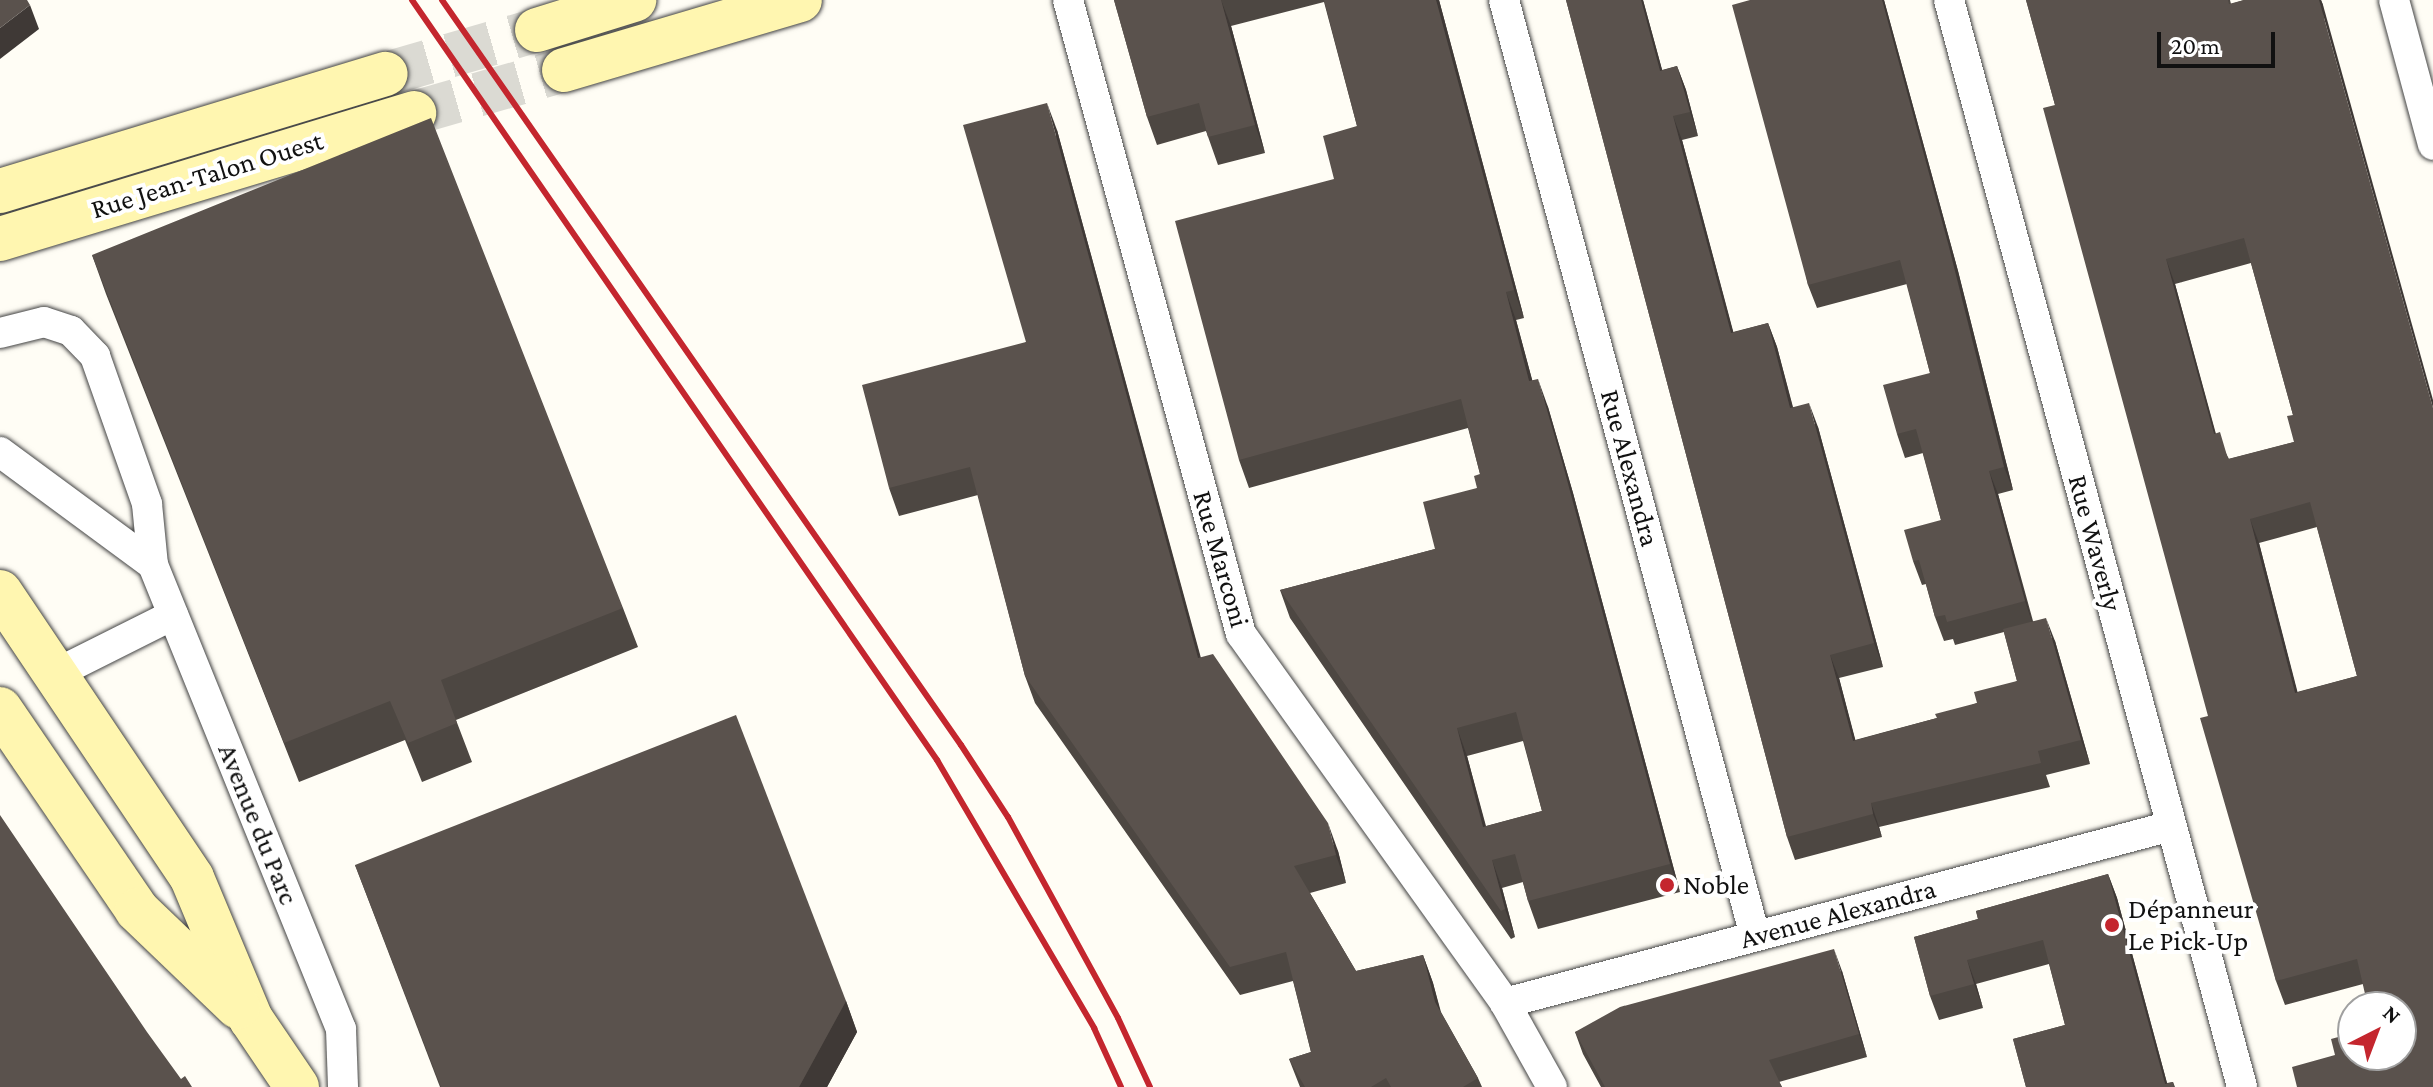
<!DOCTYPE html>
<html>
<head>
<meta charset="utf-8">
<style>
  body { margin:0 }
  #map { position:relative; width:2433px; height:1087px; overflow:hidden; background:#fffdf5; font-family:"Crimson Pro",serif }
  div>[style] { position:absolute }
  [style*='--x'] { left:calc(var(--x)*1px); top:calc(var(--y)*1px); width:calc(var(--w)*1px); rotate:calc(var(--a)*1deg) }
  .secondary-tunnel>* { height:44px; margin-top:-22px; transform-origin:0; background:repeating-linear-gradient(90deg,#dbdad3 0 44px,transparent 0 66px) }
  .roads { filter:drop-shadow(0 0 2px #444) drop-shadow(0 0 2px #444) }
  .minor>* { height:30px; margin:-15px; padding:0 15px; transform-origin:15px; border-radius:15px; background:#fff }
  .secondary>* { height:44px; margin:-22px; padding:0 22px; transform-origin:22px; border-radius:22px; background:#fff6b0 }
  .rail>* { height:6px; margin:-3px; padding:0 3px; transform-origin:3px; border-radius:3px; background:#c4262e }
  .wall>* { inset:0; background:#4d4742 }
  .shaded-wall>* { inset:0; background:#3f3936 }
  .building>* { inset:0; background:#5a524d }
  .dots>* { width:22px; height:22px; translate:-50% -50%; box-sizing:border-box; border:4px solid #fff; border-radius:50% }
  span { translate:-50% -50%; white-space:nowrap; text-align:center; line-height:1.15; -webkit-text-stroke:8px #fff; paint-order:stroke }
  .street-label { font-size:28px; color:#111 }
  .poi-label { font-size:28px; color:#111 }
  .left { translate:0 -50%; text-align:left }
  .north { position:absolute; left:2337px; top:991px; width:80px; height:80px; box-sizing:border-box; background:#fff; border:2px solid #a0a0a0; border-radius:50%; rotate:42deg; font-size:22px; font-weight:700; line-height:32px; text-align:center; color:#111 }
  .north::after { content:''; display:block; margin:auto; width:28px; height:36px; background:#c4262e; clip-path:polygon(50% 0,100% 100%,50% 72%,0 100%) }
  .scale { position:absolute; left:2157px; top:32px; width:118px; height:36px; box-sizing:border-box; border:4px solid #111; border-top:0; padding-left:10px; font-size:24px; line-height:28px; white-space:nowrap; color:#111; -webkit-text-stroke:6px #fff; paint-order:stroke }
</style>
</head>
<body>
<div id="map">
  <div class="secondary-tunnel">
    <div style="--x:386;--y:74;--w:157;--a:-16.2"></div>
    <div style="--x:414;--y:113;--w:156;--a:-16"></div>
  </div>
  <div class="roads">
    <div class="minor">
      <div style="--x:1068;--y:0;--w:657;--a:74.74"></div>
      <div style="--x:1241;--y:634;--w:454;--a:54.4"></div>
      <div style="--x:1505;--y:1003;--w:96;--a:60.8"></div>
      <div style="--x:1504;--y:0;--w:969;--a:74.99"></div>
      <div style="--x:1949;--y:0;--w:1126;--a:74.91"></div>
      <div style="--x:2394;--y:0;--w:150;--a:74.9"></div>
      <div style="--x:0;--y:333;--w:45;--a:-14"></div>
      <div style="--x:44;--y:322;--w:28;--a:18"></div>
      <div style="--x:71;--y:331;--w:35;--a:46"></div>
      <div style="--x:95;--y:356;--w:157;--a:70.6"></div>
      <div style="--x:147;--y:504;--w:61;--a:84.4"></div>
      <div style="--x:153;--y:565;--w:501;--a:67.94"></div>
      <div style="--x:341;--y:1029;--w:58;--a:88"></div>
      <div style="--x:0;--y:452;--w:190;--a:36.4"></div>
      <div style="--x:55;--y:674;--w:132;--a:-26.6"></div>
      <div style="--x:1505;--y:1003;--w:689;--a:-14.88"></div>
    </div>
    <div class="secondary">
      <div style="--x:537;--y:30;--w:102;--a:-17.2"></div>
      <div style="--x:564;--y:70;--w:246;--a:-16.5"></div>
      <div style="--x:0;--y:191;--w:403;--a:-16.9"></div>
      <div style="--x:0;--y:239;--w:433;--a:-16.9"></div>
      <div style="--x:0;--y:592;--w:344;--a:56.1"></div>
      <div style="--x:192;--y:878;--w:153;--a:67.3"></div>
      <div style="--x:251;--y:1019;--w:82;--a:55.9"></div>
      <div style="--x:0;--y:709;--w:243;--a:55.7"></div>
      <div style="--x:137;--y:910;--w:140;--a:43.8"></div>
    </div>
  </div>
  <div class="rail">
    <div style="--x:412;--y:0;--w:924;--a:55.36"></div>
    <div style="--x:937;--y:760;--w:311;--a:59.6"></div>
    <div style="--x:1094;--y:1028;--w:65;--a:65.4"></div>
    <div style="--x:442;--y:0;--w:908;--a:55.14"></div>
    <div style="--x:961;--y:745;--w:86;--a:56.9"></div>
    <div style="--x:1008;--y:817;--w:229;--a:61.3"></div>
    <div style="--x:1118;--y:1018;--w:76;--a:65.1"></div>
  </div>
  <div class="wall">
    <div style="clip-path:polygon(evenodd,1114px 0,1439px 0,1524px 318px,1516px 320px,1532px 380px,1548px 407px,1573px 493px,1680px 892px,1538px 929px,1528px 901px,1523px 882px,1502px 888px,1515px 937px,1511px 939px,1290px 618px,1280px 590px,1435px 549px,1477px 488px,1480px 474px,1468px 428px,1249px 488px,1239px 460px,1357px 126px,1324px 2px,1231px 26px,1265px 153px,1218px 165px,1206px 131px,1157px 145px,1147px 117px,1114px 0,1523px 741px,1542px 811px,1486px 826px,1467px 756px,1523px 741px)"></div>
    <div style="clip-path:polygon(1566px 0,1643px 0,1662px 70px,1677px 66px,1686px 90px,1698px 136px,1682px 140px,1733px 332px,1768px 323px,1777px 347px,1793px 407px,1818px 427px,1883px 667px,1839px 678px,1855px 740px,1937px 718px,1977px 703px,2017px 681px,2004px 632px,1955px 645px,1953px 639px,1944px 641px,1935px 617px,1926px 584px,1922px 585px,1913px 561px,1941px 520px,1923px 453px,1905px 458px,1897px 434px,1930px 373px,1907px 284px,1817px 308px,1808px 285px,1750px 0,1884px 0,1958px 271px,2013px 490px,1998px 494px,2033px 621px,2055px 641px,2090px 764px,2046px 775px,2050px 787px,1879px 827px,1882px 837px,1795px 860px,1787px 837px)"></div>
    <div style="clip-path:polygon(evenodd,2026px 0,2230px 0,2231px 4px,2244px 0,2321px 0,2323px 5px,2401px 1055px,2363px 984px,2285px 1005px,2276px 981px,2055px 105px,2026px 0,2251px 263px,2293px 415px,2294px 442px,2229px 459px,2216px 434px,2175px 284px,2251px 263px,2026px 0,2317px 527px,2357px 676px,2297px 692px,2259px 543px,2317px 527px)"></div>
    <div style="clip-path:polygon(1057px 130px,1201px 658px,1338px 851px,1346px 883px,1310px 893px,1356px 971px,1423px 955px,1433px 983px,1441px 1012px,1478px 1078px,1482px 1087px,1300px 1087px,1289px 1059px,1311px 1052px,1293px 981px,1240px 995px,1035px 703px,1025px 676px,978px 495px,899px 516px,889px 488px,1026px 342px)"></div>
    <div style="clip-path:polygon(92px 255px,623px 608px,638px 647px,456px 720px,472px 762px,422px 782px,405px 740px,299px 782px,106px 294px)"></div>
    <div style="clip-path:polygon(355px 865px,846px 1001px,857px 1032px,827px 1087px,440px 1087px)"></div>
    <div style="clip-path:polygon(2108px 874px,2117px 898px,2167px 1083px,2173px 1082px,2175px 1087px,2026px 1087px,2013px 1039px,2065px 1025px,2049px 964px,1976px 984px,1983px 1008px,1939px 1020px,1930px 996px,1914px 937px,1978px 919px,1976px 911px)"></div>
    <div style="clip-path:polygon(1842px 971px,1867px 1057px,1779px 1082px,1782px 1087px,1601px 1087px,1583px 1054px,1575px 1032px)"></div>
  </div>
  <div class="shaded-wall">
    <div style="clip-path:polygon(1221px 0,1231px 26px,1265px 153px,1255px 125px)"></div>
    <div style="clip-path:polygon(1436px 0,1439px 0,1524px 318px,1514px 290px)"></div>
    <div style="clip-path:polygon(1641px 0,1643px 0,1669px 95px,1660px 71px)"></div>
    <div style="clip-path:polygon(1882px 0,1884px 0,1958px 271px,2013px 490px,2004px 467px)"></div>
    <div style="clip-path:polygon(2319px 0,2321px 0,2323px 5px,2433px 400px,2433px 408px)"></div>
    <div style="clip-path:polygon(30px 5px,39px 29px,0 59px,0 28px)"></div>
    <div style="clip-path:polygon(1677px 66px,1686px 90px,1698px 136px,1690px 112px)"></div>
    <div style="clip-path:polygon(1047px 103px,1057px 130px,1208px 686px,1198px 658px)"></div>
    <div style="clip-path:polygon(1673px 116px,1682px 140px,1740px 357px,1731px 333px)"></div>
    <div style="clip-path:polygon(2166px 259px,2175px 284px,2222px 458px,2214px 434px)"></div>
    <div style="clip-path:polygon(1506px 292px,1516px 320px,1540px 409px,1529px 381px)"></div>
    <div style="clip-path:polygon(1768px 323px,1777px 347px,1799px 432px,1790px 408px)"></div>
    <div style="clip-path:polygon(1538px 379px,1548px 407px,1573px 493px,1680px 892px,1670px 864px)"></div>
    <div style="clip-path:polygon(1809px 403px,1818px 427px,1883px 667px,1874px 643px)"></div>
    <div style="clip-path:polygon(1989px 471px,1998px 494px,2033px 625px,2025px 601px)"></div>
    <div style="clip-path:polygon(2250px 519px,2259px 543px,2304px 717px,2295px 693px)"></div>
    <div style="clip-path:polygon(2046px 618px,2055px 641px,2090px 764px,2081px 740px)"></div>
    <div style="clip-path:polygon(1830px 655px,1839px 678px,1862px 765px,1853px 741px)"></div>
    <div style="clip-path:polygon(1457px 728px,1467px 756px,1493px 855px,1483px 827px)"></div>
    <div style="clip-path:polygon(1871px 803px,1879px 827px,1882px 837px,1873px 814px)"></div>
    <div style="clip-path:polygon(1328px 823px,1338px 851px,1346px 883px,1336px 855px)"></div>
    <div style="clip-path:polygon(1492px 860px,1502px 888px,1515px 937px,1505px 909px)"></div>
    <div style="clip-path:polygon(2108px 874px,2117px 898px,2168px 1087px,2166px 1087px)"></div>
    <div style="clip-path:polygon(1834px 949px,1842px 971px,1867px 1057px,1859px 1034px)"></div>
    <div style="clip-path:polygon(1423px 955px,1433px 983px,1445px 1030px,1435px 1002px)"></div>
    <div style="clip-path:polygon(1967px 960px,1976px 984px,1983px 1008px,1974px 984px)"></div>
    <div style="clip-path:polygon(846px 1001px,857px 1032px,827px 1087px,799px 1087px)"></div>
  </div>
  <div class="building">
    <div style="clip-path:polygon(0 0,27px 0,30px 5px,0 28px)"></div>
    <div style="clip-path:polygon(1114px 0,1221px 0,1255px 125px,1208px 137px,1199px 103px,1147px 117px)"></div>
    <div style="clip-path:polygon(evenodd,1324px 0,1436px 0,1514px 290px,1506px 292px,1529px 381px,1538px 379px,1563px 465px,1670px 864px,1528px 901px,1515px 854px,1492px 860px,1505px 909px,1501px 911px,1280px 590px,1435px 549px,1423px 502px,1477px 488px,1474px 476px,1480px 474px,1461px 399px,1239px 460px,1175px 221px,1334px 179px,1323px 136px,1357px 126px,1324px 0,1516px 712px,1542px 811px,1483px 827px,1457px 728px,1516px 712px)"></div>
    <div style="clip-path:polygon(1566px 0,1641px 0,1660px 71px,1677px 66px,1690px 112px,1673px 116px,1731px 333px,1768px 323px,1790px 408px,1809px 403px,1874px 643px,1830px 655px,1853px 741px,1937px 718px,1935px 714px,1977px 703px,1974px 692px,2017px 681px,2003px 629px,2046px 618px,2081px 740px,2038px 751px,2041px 763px,1871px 803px,1873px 814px,1787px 837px)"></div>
    <div style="clip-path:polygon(1750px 0,1882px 0,1949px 247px,2004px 467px,1989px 471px,2025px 601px,1947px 622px,1945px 615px,1935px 617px,1919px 560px,1913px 561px,1904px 530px,1941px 520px,1916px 429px,1897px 434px,1883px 385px,1930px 373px,1900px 260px,1808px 285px,1732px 5px)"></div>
    <div style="clip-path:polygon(evenodd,2026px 0,2228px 0,2229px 4px,2244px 0,2319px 0,2433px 408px,2433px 1087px,2297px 1087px,2292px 1067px,2335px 1055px,2331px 1039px,2353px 1033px,2353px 1055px,2401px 1055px,2401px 1007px,2368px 1007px,2357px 959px,2276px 981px,2200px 718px,2208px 716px,2043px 108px,2055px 105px,2026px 0,2244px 238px,2293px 415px,2287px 416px,2294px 442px,2228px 459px,2220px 432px,2214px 434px,2166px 259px,2244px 238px,2026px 0,2310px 502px,2357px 676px,2295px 693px,2250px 519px,2310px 502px)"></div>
    <div style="clip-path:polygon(1047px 103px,1198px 658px,1213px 654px,1328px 823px,1336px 855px,1294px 866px,1356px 971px,1423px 955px,1435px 1002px,1478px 1078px,1463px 1087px,1391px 1087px,1386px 1078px,1371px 1087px,1305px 1087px,1289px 1059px,1311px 1052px,1286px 952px,1230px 967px,1025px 676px,970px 467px,889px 488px,862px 385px,1026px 342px,963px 125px)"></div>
    <div style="clip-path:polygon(431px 118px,623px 608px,441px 680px,457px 723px,408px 743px,390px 701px,284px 743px,92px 255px)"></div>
    <div style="clip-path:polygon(736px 715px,846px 1001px,799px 1087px,441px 1087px,355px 865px)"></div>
    <div style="clip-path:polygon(0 815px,147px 1032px,181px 1079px,185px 1076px,192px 1087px,0 1087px)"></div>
    <div style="clip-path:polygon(2108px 874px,2165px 1084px,2173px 1082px,2174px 1087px,2026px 1087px,2013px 1039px,2065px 1025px,2043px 940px,1967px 960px,1974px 984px,1930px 996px,1914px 937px,1978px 919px,1976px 911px)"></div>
    <div style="clip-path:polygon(1834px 949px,1859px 1034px,1769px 1060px,1782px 1087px,1605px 1087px,1575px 1032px,1620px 1007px)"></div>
  </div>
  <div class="dots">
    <div style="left:1667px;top:885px;background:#c4262e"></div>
    <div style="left:2112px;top:925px;background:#c4262e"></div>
  </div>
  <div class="street-label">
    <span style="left:207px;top:175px;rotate:-17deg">Rue Jean-Talon Ouest</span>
    <span style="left:1630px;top:468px;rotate:75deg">Rue Alexandra</span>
    <span style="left:2095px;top:543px;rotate:75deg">Rue Waverly</span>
    <span style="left:1221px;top:559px;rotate:74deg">Rue Marconi</span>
    <span style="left:258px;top:824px;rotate:68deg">Avenue du Parc</span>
    <span style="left:1838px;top:914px;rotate:-15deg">Avenue Alexandra</span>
  </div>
  <div class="poi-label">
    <span class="left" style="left:1683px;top:885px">Noble</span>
    <span class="left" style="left:2128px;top:925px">Dépanneur<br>Le Pick-Up</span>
  </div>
  <div class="north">N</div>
  <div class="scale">20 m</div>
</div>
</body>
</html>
